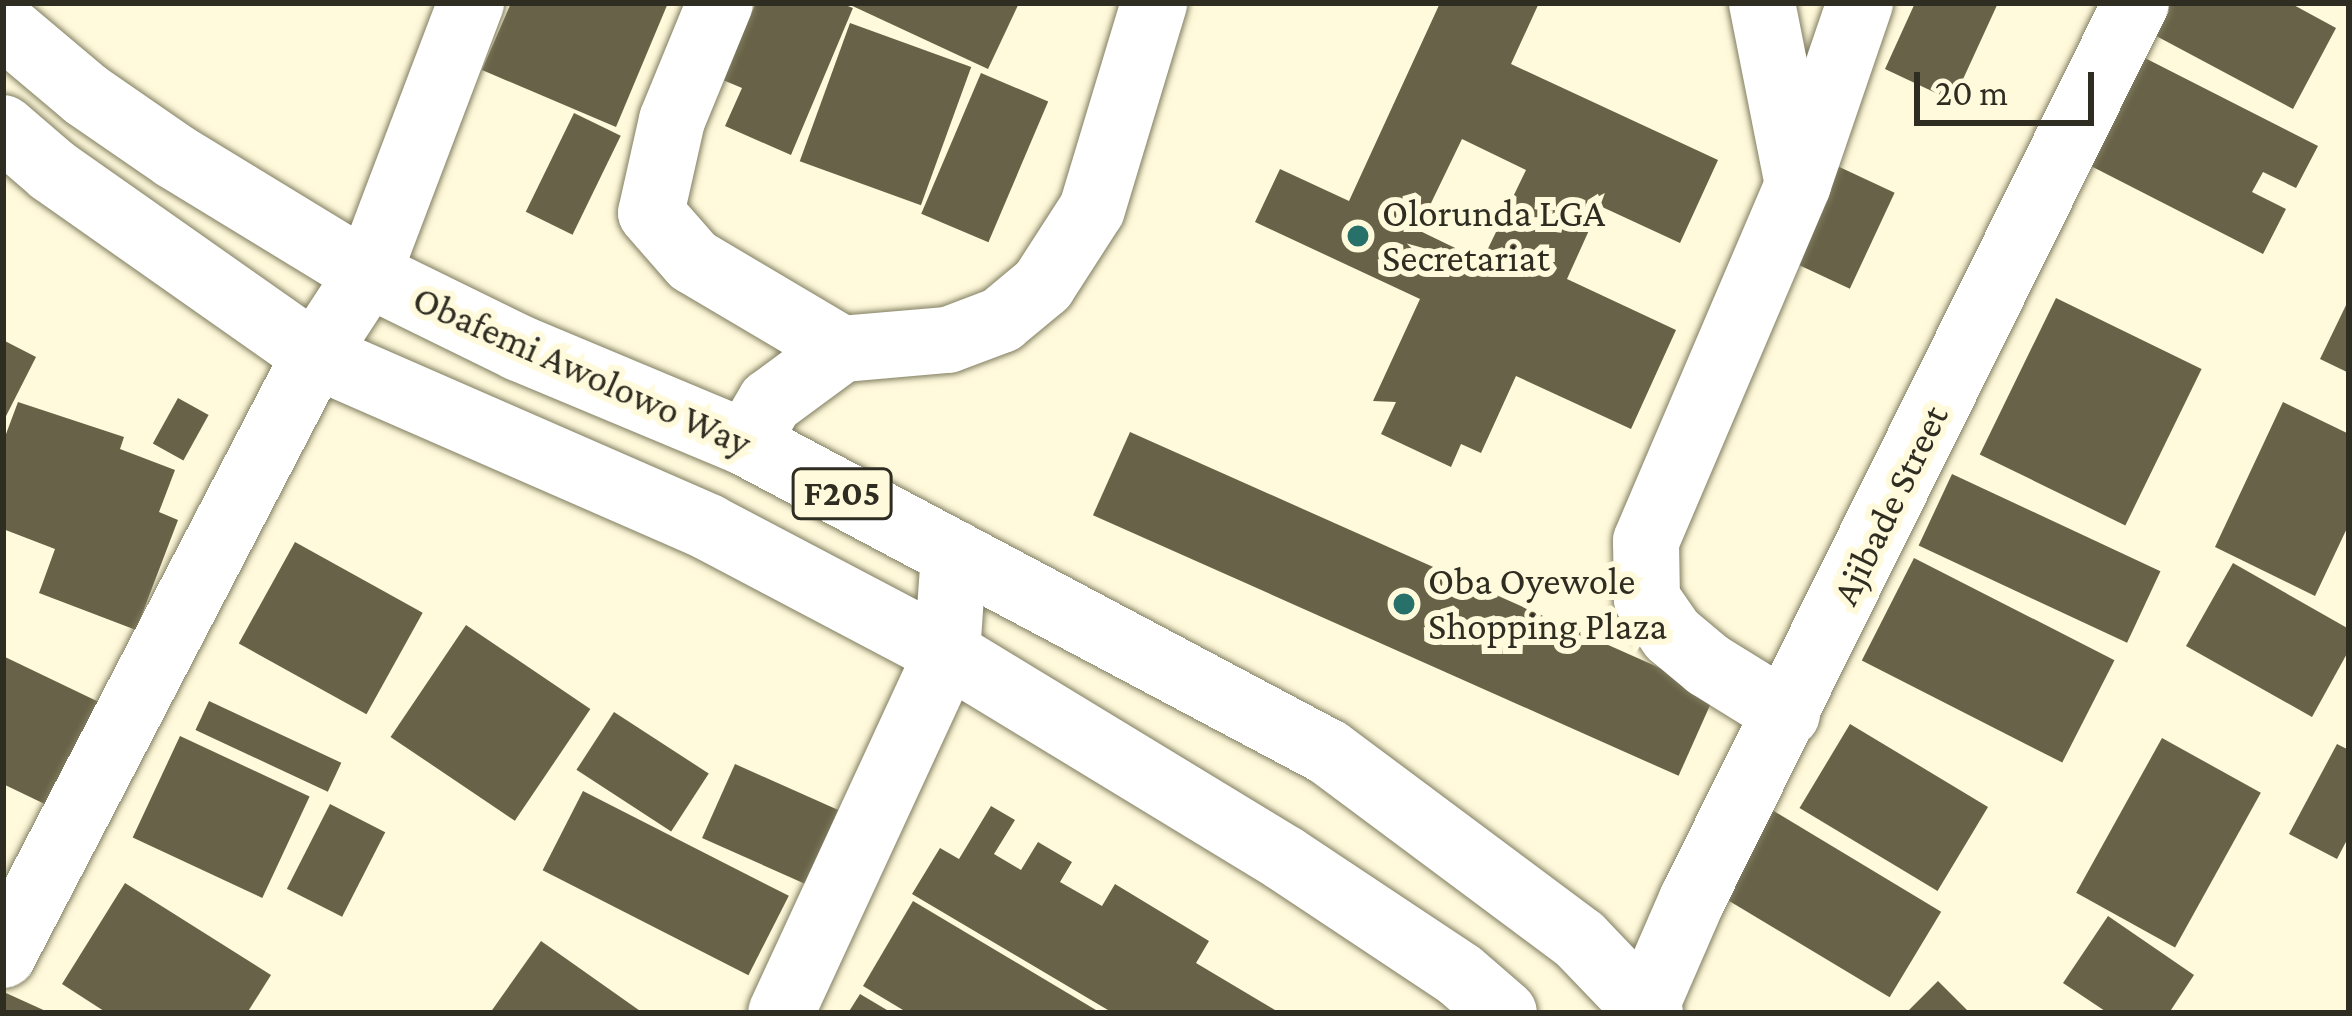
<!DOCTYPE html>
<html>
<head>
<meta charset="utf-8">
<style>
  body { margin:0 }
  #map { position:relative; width:2352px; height:1016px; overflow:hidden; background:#fffadb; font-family:"Crimson Pro",serif }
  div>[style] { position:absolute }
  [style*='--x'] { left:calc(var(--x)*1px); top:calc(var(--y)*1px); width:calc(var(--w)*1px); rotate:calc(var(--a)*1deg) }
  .building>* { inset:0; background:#686348; transform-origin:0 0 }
  .roads { filter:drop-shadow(0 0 3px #817d61) drop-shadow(0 0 3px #817d61) }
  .minor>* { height:66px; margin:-33px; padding:0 33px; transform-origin:33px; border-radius:33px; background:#fff }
  .major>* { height:66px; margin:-33px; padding:0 33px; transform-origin:33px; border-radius:33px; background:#fff }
  .dots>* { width:33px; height:33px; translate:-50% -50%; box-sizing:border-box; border:6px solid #fffadb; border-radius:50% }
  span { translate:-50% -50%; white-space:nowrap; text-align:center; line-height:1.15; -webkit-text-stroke:12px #fffadb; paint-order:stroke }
  .shield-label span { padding:3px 9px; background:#fffadb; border:3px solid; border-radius:9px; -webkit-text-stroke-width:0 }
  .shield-label { font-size:36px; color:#2f2d22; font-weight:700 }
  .poi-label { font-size:39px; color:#2f2d22 }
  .left { translate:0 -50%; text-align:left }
  .street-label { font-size:39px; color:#2f2d22 }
  .frame { position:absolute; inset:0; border:6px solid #2f2d22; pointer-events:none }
  .scale { position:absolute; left:1914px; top:72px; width:180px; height:54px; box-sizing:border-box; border:6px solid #2f2d22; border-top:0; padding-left:15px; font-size:36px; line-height:42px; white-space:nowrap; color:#2f2d22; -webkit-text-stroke:9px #fffadb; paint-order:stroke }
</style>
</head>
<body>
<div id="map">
  <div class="building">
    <div style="clip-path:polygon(511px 3px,668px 3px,616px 127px,482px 70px)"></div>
    <div style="clip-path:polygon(756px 3px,840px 3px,853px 8px,791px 155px,725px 126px,742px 88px,723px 80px)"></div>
    <div style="clip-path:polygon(846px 3px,1019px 3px,988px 69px)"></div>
    <div style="clip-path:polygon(evenodd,1440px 3px,1539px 3px,1511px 64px,1718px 160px,1680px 243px,1600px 206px,1567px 279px,1676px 330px,1631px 429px,1516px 376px,1481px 453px,1461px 444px,1451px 467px,1381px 434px,1396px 402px,1373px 401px,1420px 299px,1255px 222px,1280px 169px,1349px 201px,1440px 3px,1462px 139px,1526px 170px,1482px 261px,1418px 230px,1462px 139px)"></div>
    <div style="clip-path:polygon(1915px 3px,1998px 3px,1953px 101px,1885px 69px)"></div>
    <div style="clip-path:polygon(2160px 3px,2290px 3px,2336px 28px,2293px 109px,2145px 30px)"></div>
    <div style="left:850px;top:23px;width:129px;height:147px;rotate:20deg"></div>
    <div style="clip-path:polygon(2139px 55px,2318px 146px,2296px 188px,2263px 172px,2252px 192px,2286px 209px,2263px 254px,2085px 163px)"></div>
    <div style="left:981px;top:73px;width:73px;height:153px;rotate:23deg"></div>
    <div style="left:574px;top:113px;width:52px;height:110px;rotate:26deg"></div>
    <div style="left:1833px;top:164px;width:68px;height:106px;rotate:25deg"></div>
    <div style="left:2056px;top:298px;width:162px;height:174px;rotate:26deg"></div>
    <div style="clip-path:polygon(2349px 299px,2349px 373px,2320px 359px)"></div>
    <div style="clip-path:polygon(3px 340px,36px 357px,3px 422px)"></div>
    <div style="left:178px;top:398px;width:35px;height:52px;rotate:29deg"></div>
    <div style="clip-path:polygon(18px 402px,124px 437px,120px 449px,175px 470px,159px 512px,178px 520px,136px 630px,39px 593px,55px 549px,3px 529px,3px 442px)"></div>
    <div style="clip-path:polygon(2283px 402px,2349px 434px,2349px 524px,2315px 596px,2215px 547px)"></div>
    <div style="left:1130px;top:432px;width:641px;height:91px;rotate:24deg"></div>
    <div style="left:1952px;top:474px;width:230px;height:79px;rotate:25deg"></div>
    <div style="left:295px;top:542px;width:146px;height:116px;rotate:29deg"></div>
    <div style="left:1914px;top:558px;width:225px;height:115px;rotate:27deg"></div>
    <div style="clip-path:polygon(2233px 563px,2349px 629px,2349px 650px,2312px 717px,2186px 646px)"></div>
    <div style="left:466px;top:625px;width:150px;height:135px;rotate:34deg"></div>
    <div style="clip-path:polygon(3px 656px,103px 704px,53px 808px,3px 784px)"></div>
    <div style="left:209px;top:701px;width:146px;height:32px;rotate:25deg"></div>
    <div style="left:614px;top:712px;width:113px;height:69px;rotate:33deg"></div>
    <div style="left:1850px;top:724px;width:161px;height:98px;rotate:31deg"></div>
    <div style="left:180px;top:736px;width:143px;height:112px;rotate:25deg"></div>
    <div style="left:2162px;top:738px;width:113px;height:177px;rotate:29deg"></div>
    <div style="clip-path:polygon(2337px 744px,2349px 750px,2349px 836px,2337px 859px,2289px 834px)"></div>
    <div style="left:735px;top:764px;width:113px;height:81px;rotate:24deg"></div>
    <div style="left:583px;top:791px;width:231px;height:89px;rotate:27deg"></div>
    <div style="left:330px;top:804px;width:62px;height:95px;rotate:27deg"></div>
    <div style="left:1762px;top:804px;width:209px;height:100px;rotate:31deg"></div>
    <div style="clip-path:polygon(991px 806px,1015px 820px,994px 854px,1021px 870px,1038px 842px,1072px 862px,1060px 882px,1102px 906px,1115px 884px,1209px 941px,1196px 963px,1280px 1013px,1113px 1013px,912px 894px,940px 848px,959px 859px)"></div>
    <div style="clip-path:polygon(125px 883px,271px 975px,247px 1013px,107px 1013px,62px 984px)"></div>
    <div style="clip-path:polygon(913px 901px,1101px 1013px,908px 1013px,863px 986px)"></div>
    <div style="clip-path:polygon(2108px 916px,2194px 975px,2169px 1013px,2108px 1013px,2063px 983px)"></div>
    <div style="clip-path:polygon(541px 941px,643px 1013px,490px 1013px)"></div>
    <div style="clip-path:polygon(1938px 981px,1970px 1013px,1906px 1013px)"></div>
    <div style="clip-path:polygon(6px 993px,50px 1013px,3px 1013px)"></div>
    <div style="clip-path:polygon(860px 994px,892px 1013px,848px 1013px)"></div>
  </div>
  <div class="roads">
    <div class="minor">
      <div style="--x:720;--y:3;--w:126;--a:112.3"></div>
      <div style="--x:672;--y:120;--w:95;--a:102.7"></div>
      <div style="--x:651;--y:213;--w:64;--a:48.8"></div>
      <div style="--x:693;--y:261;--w:173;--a:30.6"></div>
      <div style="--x:1762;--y:3;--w:180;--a:78.8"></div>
      <div style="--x:746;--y:443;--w:48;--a:-59.7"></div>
      <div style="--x:770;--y:402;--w:89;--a:-36.4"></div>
      <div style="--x:842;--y:349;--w:106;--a:-4.9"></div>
      <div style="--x:948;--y:340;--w:57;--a:-20.7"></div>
      <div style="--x:1001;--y:320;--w:55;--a:-39.8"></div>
      <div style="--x:1043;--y:285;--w:90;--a:-57.2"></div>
      <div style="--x:1092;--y:209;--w:215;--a:-73.2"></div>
      <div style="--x:1787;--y:714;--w:93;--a:-148.2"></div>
      <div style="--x:1708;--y:665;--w:47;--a:-140.2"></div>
      <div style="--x:1672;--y:635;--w:44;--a:-124.8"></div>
      <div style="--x:1647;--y:599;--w:58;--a:-91"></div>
      <div style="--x:1646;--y:541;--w:388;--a:-66.9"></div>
      <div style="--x:1798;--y:184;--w:191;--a:-71.1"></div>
      <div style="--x:3;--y:955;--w:676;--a:-62.53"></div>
      <div style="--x:315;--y:355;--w:97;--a:-56.8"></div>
      <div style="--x:368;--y:274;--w:290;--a:-69.2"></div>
      <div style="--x:1645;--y:1008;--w:118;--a:-66.5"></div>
      <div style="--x:1692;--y:900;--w:1001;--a:-63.67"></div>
      <div style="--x:781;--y:1013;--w:396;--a:-65.2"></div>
      <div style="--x:947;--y:653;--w:100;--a:-86"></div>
    </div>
    <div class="major">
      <div style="--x:3;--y:25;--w:109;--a:40.1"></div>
      <div style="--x:86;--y:95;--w:109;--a:34.6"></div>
      <div style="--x:176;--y:157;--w:225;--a:31.4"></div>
      <div style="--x:368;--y:274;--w:168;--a:26.1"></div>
      <div style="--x:519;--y:348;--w:246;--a:22.7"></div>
      <div style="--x:746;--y:443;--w:659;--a:27.97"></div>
      <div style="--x:1328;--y:752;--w:314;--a:36.7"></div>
      <div style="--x:1580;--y:940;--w:101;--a:46.2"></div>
      <div style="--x:3;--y:128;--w:66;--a:40.7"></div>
      <div style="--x:53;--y:171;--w:320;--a:35.1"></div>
      <div style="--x:315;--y:355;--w:429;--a:23.6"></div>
      <div style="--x:708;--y:527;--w:270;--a:27.8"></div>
      <div style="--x:947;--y:653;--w:394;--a:31.3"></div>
      <div style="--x:1284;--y:858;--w:211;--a:33.6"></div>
      <div style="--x:1460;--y:975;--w:58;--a:40.8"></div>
    </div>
  </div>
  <div class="dots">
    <div style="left:1358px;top:236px;background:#28716a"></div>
    <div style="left:1404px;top:604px;background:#28716a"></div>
  </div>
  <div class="shield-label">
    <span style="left:842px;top:494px">F205</span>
  </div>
  <div class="poi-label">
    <span class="left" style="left:1382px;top:236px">Olorunda LGA<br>Secretariat</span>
    <span class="left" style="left:1428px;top:604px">Oba Oyewole<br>Shopping Plaza</span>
  </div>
  <div class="street-label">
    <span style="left:582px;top:371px;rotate:24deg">Obafemi Awolowo Way</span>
    <span style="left:1890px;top:505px;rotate:-64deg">Ajibade Street</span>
  </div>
  <div class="frame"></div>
  <div class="scale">20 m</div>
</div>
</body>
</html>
